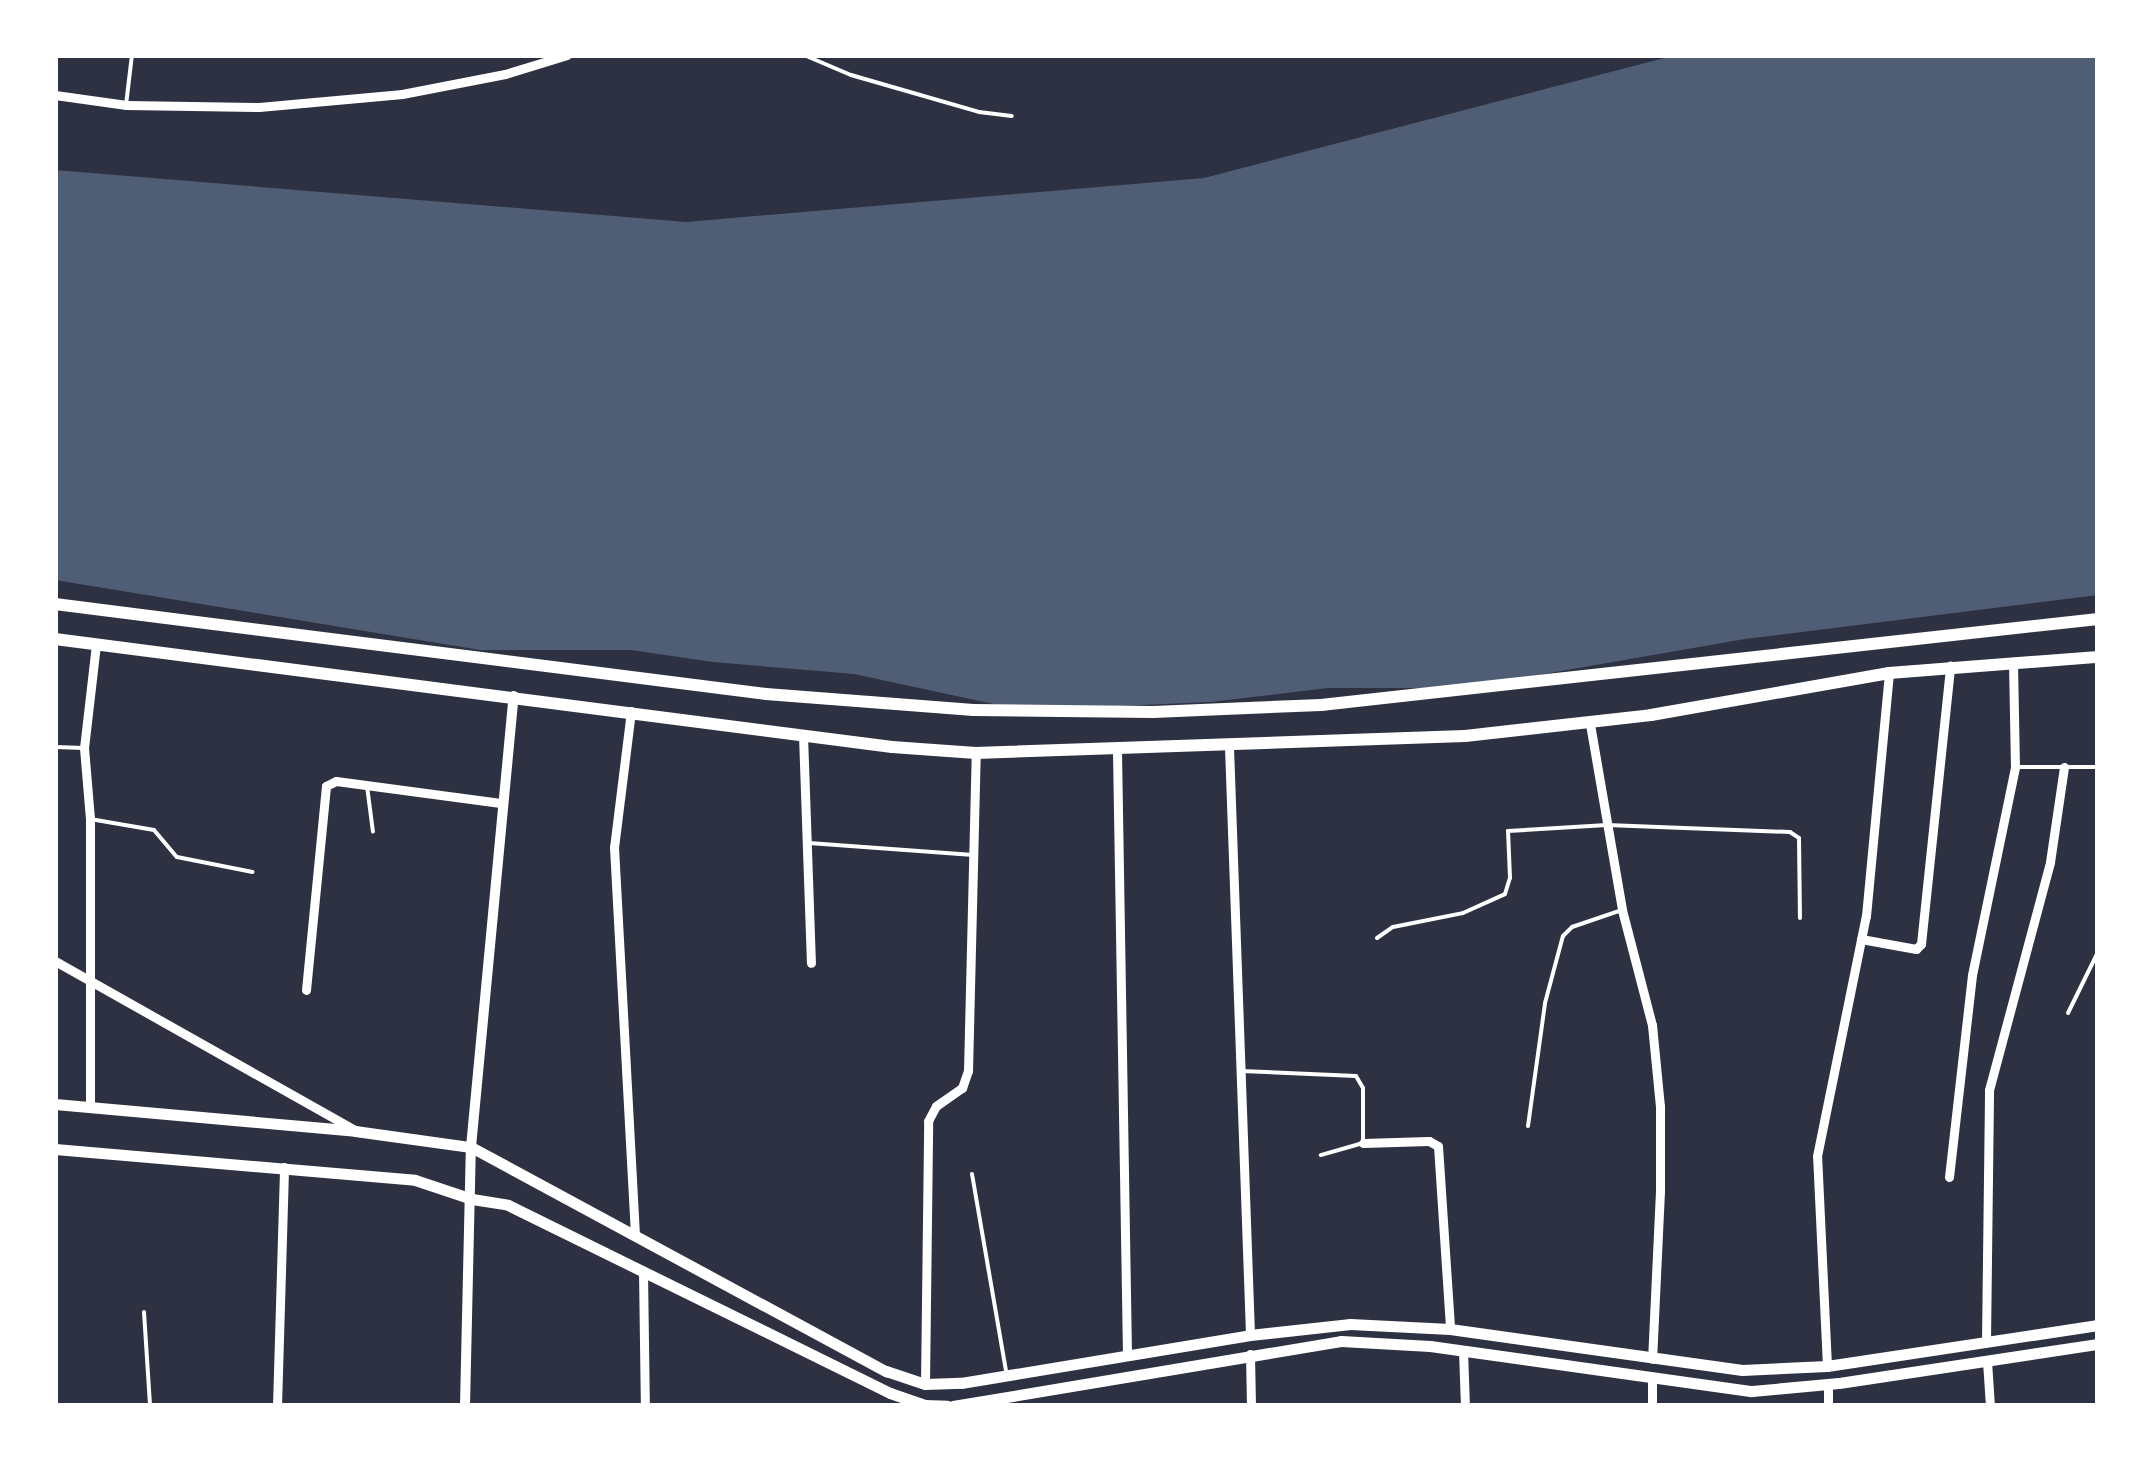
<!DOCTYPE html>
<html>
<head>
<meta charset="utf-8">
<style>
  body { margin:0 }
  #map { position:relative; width:2153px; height:1461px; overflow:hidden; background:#2d3142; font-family:"PT Sans Narrow",sans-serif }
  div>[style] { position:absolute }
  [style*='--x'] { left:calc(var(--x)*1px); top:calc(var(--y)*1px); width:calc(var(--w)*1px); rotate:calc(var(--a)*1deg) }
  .water>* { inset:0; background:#4f5d75 }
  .path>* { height:4px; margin:-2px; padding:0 2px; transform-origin:2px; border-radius:2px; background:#fff }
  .service>* { height:4px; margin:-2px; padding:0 2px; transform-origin:2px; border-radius:2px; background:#fff }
  .minor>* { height:9px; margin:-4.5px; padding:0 4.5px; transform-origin:4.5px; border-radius:4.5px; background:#fff }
  .tertiary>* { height:10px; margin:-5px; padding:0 5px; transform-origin:5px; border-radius:5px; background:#fff }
  .secondary>* { height:11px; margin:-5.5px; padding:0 5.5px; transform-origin:5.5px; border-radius:5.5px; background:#fff }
  .primary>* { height:12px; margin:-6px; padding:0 6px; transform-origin:6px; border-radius:6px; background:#fff }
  span { translate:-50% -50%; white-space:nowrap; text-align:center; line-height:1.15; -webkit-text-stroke:9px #fff; paint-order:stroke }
  .frame { position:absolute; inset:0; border:58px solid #fff; pointer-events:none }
</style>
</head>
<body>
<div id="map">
  <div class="water">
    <div style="clip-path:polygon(1676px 55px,2098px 55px,2098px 595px,1745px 639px,1463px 688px,1328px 688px,1210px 702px,1119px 706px,998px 705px,854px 674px,713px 662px,631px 650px,480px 650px,55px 580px,55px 170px,686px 222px,1204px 178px)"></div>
  </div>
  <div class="path">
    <div style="--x:2068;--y:1013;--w:68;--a:-63.8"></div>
  </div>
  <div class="service">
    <div style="--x:804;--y:55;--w:51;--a:23.1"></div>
    <div style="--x:851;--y:75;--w:133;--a:16.1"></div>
    <div style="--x:979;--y:112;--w:33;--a:7"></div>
    <div style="--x:126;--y:105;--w:50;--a:-83.2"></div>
    <div style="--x:55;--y:747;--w:29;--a:2"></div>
    <div style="--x:2015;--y:767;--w:83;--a:0"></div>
    <div style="--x:367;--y:786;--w:46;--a:82.6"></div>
    <div style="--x:90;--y:819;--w:65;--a:9.8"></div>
    <div style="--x:154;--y:830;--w:35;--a:50"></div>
    <div style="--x:177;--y:857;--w:77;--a:11.2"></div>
    <div style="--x:809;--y:843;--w:165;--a:4.2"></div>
    <div style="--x:1377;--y:938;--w:19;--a:-35"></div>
    <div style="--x:1393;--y:927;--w:71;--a:-11.3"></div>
    <div style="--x:1463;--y:913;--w:46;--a:-24.3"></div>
    <div style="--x:1505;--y:894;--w:17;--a:-73"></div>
    <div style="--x:1510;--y:878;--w:47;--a:-92.4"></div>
    <div style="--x:1508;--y:831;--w:99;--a:-3.5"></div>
    <div style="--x:1607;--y:825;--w:183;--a:2.2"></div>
    <div style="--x:1790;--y:832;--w:11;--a:34"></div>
    <div style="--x:1799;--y:838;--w:80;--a:89.3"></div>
    <div style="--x:1241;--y:1071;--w:115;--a:2.5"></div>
    <div style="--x:1356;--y:1076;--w:14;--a:60"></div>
    <div style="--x:1363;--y:1088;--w:55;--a:90"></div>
    <div style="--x:1363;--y:1143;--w:44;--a:164.1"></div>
    <div style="--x:1528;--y:1126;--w:124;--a:-82.1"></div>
    <div style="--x:1545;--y:1003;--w:69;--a:-75"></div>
    <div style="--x:1563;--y:936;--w:13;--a:-45"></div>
    <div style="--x:1572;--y:927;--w:50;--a:-18.8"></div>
    <div style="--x:972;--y:1174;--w:199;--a:80.2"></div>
    <div style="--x:144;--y:1312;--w:94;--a:86.3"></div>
  </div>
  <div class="minor">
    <div style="--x:55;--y:95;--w:72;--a:8"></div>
    <div style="--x:126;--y:105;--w:133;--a:0.9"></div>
    <div style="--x:259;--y:107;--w:144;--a:-5.2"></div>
    <div style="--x:402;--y:94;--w:105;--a:-11"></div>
    <div style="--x:505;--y:74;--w:65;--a:-17"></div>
    <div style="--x:631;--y:711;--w:137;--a:97.1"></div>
    <div style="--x:614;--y:847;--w:387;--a:86.9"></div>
    <div style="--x:1590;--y:724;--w:189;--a:80.2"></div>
    <div style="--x:1622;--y:910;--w:119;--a:75.4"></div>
    <div style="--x:1652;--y:1025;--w:81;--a:84.4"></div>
    <div style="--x:1660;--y:1106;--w:85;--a:90"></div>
    <div style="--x:1660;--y:1191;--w:168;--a:92.7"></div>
    <div style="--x:803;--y:735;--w:228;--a:88"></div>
    <div style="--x:1229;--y:747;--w:588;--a:87.95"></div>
    <div style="--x:1117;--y:751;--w:603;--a:89.05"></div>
    <div style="--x:1861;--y:939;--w:56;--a:10.3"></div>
    <div style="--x:1916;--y:949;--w:7;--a:-45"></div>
    <div style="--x:1921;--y:944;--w:280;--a:-84"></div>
    <div style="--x:55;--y:961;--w:342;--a:29.4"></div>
    <div style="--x:306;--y:990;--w:205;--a:-84.4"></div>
    <div style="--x:326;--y:786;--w:11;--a:-27"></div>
    <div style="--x:336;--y:781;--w:166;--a:7.6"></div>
    <div style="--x:90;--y:1106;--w:287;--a:-90"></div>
    <div style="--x:90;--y:819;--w:71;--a:-94.8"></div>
    <div style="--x:84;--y:748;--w:105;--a:-83.4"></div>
    <div style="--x:1363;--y:1143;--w:66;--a:-1.7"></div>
    <div style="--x:1429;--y:1141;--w:10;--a:29"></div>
    <div style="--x:1438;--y:1146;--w:183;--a:86.2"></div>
    <div style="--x:1949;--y:1177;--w:203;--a:-83.5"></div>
    <div style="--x:1972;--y:975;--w:212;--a:-78.3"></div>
    <div style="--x:2015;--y:767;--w:105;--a:-91.1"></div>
    <div style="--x:643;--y:1271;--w:135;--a:89.2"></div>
    <div style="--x:1986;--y:1341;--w:251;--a:-89.3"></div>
    <div style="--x:1989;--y:1090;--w:236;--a:-75"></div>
    <div style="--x:2050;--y:862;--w:96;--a:-81.6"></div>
    <div style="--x:1463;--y:1350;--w:56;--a:88"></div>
    <div style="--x:1250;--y:1354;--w:52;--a:88.9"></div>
    <div style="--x:1987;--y:1361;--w:45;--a:86.2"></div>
    <div style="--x:1827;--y:1366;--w:210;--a:-92.7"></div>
    <div style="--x:1817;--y:1156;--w:245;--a:-78.5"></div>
    <div style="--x:1866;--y:916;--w:244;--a:-84.6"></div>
    <div style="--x:1652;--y:1377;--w:29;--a:90"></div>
    <div style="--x:925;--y:1384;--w:263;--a:-89.3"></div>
    <div style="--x:928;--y:1121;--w:17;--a:-62"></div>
    <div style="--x:936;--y:1106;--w:32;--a:-35"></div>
    <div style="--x:962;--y:1088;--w:18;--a:-71"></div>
    <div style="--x:968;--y:1071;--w:318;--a:-88.6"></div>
    <div style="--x:1828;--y:1384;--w:22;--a:90"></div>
    <div style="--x:277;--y:1406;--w:239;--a:-88.3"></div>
  </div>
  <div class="tertiary">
    <div style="--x:465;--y:1406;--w:259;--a:-88.7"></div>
    <div style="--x:471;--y:1147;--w:453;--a:-84.6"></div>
  </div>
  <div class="secondary">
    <div style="--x:55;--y:1104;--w:301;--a:5.1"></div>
    <div style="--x:355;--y:1131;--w:117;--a:7.9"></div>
    <div style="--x:471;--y:1147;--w:472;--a:28.4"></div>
    <div style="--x:886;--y:1371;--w:41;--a:18.4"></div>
    <div style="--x:925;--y:1384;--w:36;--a:-2"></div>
    <div style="--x:961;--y:1383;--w:293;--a:-9.4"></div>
    <div style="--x:1250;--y:1335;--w:101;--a:-6.3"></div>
    <div style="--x:1350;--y:1324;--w:100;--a:2.9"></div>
    <div style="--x:1450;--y:1329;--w:295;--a:8"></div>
    <div style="--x:1742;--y:1370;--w:85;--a:-2.7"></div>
    <div style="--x:1827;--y:1366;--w:274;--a:-8.6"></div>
    <div style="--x:55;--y:1149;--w:361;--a:4.9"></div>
    <div style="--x:415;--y:1180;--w:60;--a:18.4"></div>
    <div style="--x:472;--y:1199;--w:36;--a:9"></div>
    <div style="--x:508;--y:1205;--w:426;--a:26.2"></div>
    <div style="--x:890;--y:1393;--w:36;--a:19"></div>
    <div style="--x:924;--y:1405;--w:23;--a:2"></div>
    <div style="--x:953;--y:1406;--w:393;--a:-9.5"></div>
    <div style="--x:1341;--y:1341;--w:89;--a:3.2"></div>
    <div style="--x:1430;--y:1346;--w:325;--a:8"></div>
    <div style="--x:1752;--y:1391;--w:87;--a:-5.3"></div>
    <div style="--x:1839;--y:1383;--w:262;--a:-8.6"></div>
  </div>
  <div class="primary">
    <div style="--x:55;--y:604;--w:717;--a:7.21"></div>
    <div style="--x:766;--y:694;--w:208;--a:4.4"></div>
    <div style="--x:973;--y:710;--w:180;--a:0.6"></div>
    <div style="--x:1153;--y:712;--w:168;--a:-2.4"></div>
    <div style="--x:1321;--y:705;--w:782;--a:-6.32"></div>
    <div style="--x:55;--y:639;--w:844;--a:7.35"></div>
    <div style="--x:892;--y:747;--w:84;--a:4.1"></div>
    <div style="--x:976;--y:753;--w:489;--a:-2"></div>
    <div style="--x:1465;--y:736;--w:187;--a:-6.4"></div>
    <div style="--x:1651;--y:715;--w:242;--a:-10"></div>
    <div style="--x:1889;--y:673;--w:210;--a:-4.4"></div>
  </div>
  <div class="frame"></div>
</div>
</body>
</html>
